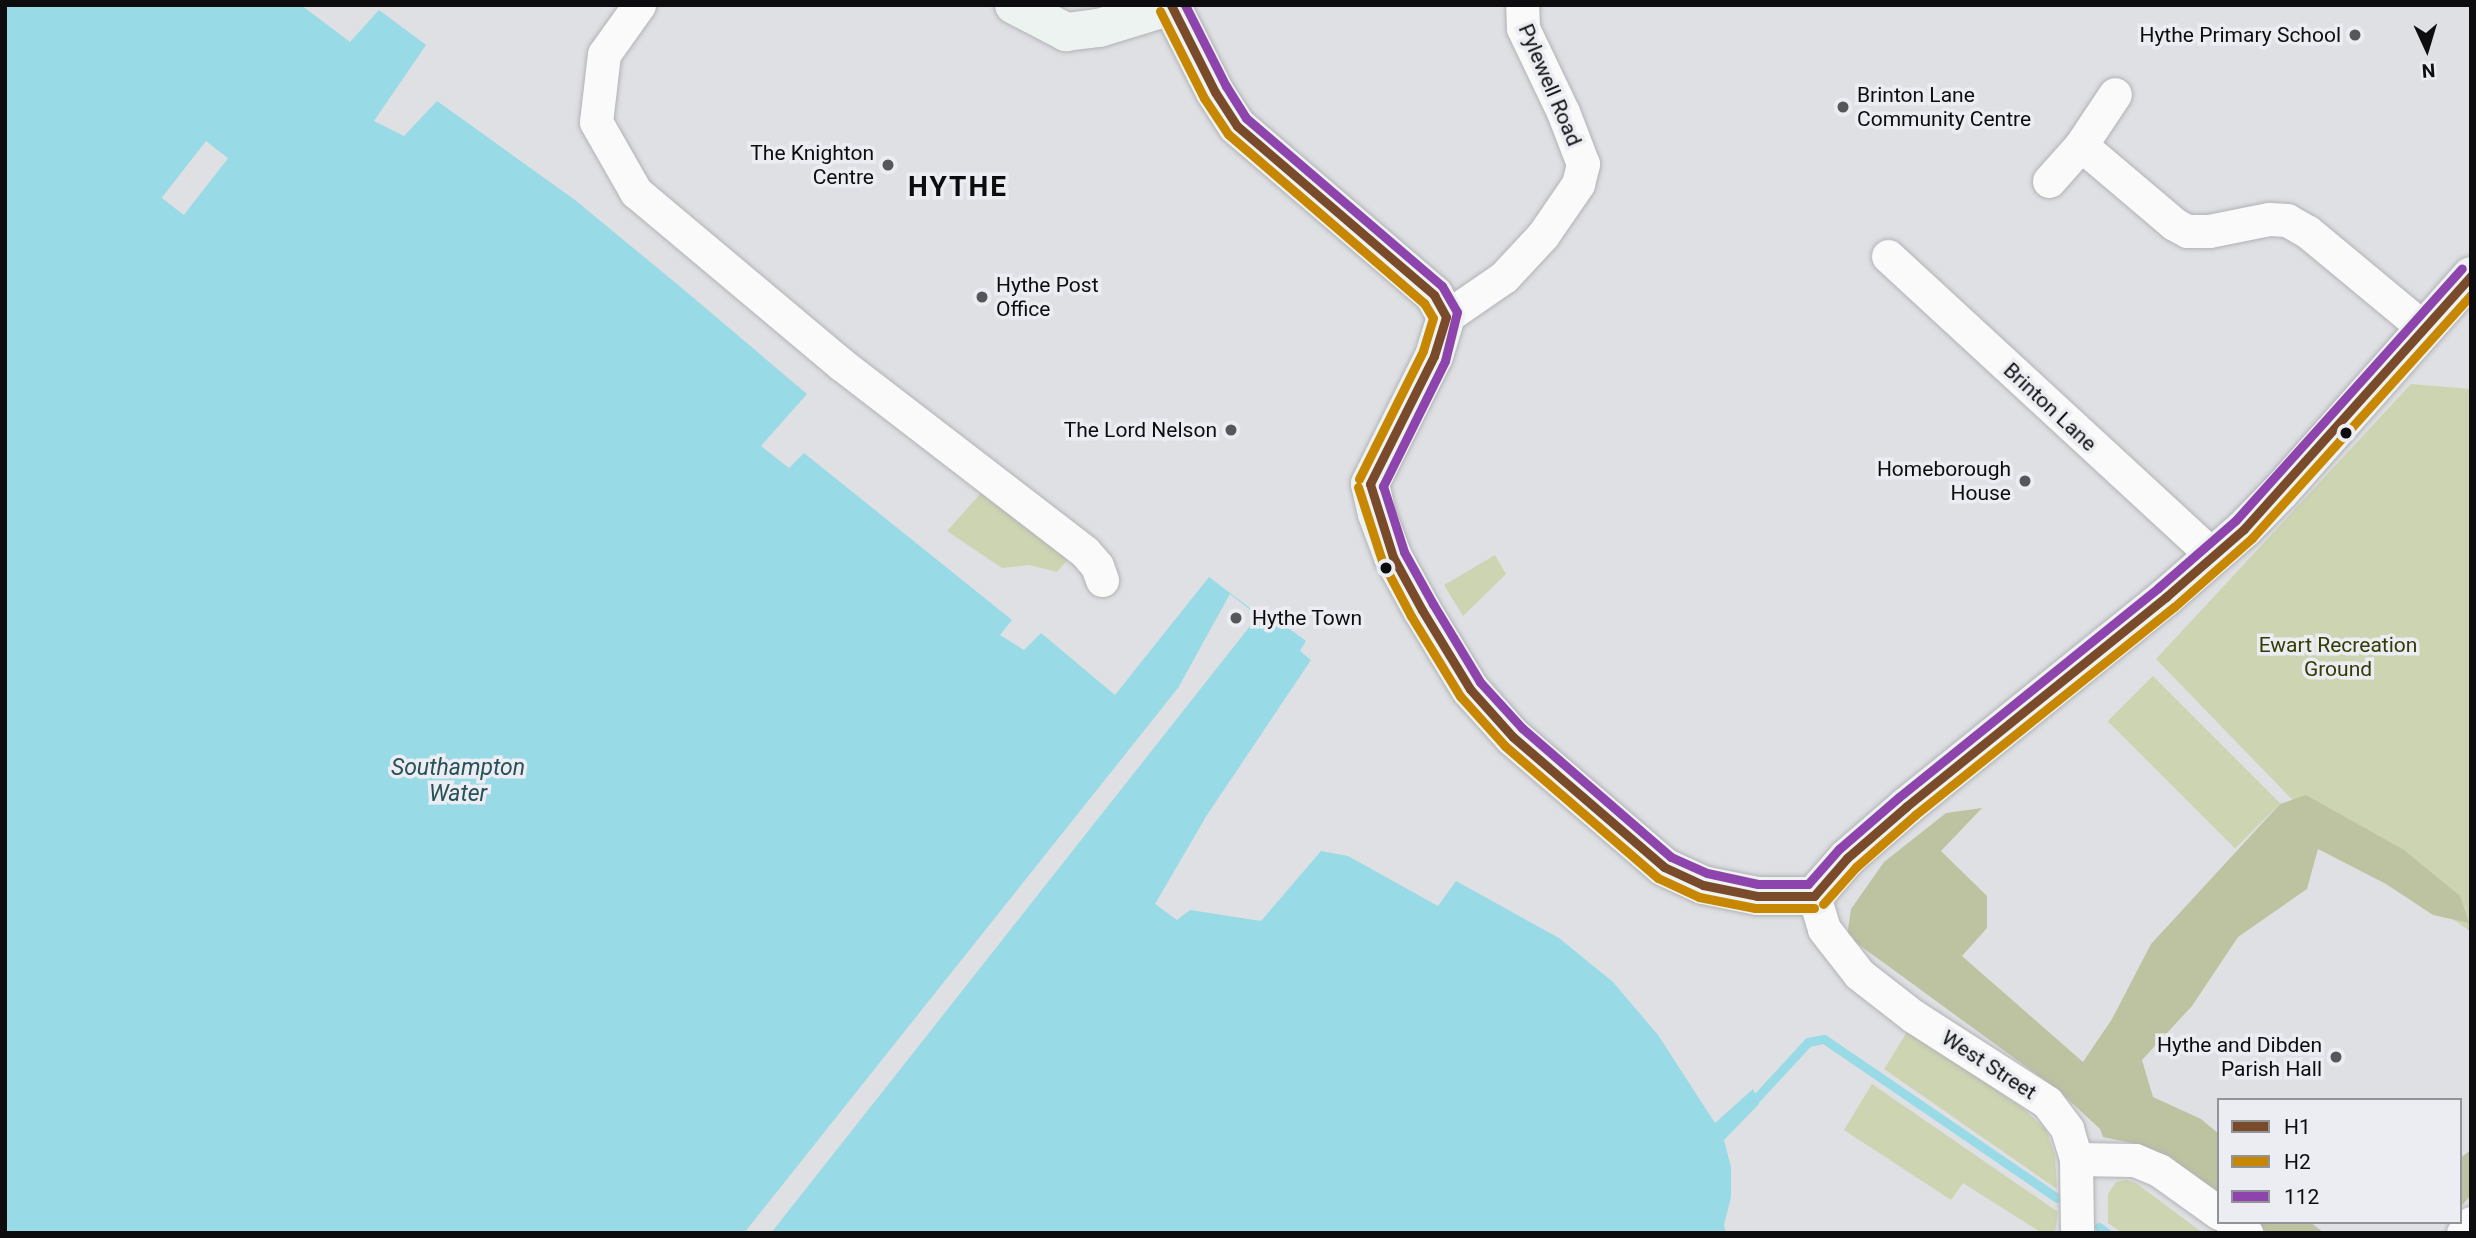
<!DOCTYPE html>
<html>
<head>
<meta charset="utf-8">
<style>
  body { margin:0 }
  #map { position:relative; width:2476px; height:1238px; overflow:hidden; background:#dfe0e4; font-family:Roboto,sans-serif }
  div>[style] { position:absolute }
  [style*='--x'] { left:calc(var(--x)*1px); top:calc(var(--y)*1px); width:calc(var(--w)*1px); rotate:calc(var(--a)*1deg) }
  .green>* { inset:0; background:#cdd4b1; transform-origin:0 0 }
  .forest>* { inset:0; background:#bdc3a0 }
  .water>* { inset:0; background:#98dae5 }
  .pier>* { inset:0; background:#dfe0e4; transform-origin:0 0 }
  .stream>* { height:9px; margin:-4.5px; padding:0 4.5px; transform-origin:4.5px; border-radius:4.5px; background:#98dae5 }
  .roads { filter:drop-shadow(0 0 2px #b2b2b5) drop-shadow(0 0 2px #b2b2b5) }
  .street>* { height:33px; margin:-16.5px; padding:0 16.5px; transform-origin:16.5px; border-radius:16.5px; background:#fafafb }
  .secondary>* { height:38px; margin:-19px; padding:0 19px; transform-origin:19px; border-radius:19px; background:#edf3f1 }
  .bus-1>* { height:9px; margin:-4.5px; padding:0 4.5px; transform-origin:4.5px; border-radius:4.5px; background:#7a4b2a }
  .bus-2>* { height:9px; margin:-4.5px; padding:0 4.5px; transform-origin:4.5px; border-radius:4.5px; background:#c88703 }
  .bus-3>* { height:9px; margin:-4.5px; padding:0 4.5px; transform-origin:4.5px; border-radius:4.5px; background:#8e44ad }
  .dots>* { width:19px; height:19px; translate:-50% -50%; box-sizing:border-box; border:4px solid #ebedf2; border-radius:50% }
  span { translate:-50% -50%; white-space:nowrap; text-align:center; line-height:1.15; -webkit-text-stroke:7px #ebedf2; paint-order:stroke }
  .poi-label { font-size:21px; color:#0d0d0f }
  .right { translate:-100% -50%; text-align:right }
  .left { translate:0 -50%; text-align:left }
  .street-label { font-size:21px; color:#0d0d0f }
  .park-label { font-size:21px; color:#343b04 }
  .water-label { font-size:23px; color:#275158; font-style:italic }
  .district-label { font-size:28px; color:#0d0d0f; font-weight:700; letter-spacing:2px }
  .frame { position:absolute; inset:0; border:7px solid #0d0d0f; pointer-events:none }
  .legend { position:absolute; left:2217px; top:1098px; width:245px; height:126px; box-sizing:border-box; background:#ebedf2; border:2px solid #929397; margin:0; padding:9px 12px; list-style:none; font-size:21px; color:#0d0d0f }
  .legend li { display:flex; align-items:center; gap:14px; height:35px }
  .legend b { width:35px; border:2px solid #929397 }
  .north { position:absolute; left:2392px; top:14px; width:70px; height:70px; -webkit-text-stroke:5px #ebedf2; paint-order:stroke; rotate:176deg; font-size:19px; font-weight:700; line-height:28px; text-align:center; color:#0d0d0f }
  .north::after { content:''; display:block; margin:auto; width:24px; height:32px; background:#0d0d0f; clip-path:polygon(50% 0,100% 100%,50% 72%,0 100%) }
</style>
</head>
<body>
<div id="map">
  <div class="green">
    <div style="clip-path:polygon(2411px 384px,2471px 389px,2471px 932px,2308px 816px,2156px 659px)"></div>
    <div style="clip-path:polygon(981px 493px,1069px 558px,1057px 572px,1029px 565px,1002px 568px,947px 531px)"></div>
    <div style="clip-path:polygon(1495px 555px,1506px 574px,1463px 616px,1444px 585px)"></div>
    <div style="left:2153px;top:676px;width:180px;height:64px;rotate:45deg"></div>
    <div style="clip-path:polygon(1909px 1029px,2025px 1110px,2046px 1130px,2055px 1155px,2057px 1189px,1884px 1069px)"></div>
    <div style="clip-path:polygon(1872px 1084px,2058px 1212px,2055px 1233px,2042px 1233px,1963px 1183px,1951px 1200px,1844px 1130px)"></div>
    <div style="clip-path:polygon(2126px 1180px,2136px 1183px,2203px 1233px,2123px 1233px,2108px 1223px,2108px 1194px,2116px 1182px)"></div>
  </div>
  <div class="forest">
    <div style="clip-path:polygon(2306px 795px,2404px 850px,2460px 896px,2469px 923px,2433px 915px,2386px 884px,2318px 849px,2307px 889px,2238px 937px,2192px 1006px,2142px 1060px,2153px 1097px,2201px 1119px,2219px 1134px,2219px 1195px,2136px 1144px,2103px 1137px,2100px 1129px,2058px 1090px,1847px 936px,1851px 909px,1884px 862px,1946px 813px,1982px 808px,1941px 851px,1987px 896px,1987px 928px,1962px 956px,2083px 1062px,2112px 1019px,2151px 944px,2280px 804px)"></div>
    <div style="clip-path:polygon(2471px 1150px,2471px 1195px,2460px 1208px,2460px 1158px)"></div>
    <div style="clip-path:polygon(2255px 1222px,2310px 1222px,2324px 1233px,2268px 1233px)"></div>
  </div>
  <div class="water">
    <div style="clip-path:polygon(5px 5px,301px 5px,350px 42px,379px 10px,426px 45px,374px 121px,404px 136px,437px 101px,575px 200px,683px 289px,807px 394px,761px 446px,789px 468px,804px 453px,1012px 620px,1000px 635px,1024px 650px,1041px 633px,1115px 695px,1209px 577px,1275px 627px,1280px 622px,1306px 641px,1300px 651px,1311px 660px,1207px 815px,1155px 904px,1177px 920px,1190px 910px,1261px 921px,1321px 851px,1348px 856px,1438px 906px,1456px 881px,1559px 938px,1613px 982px,1658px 1035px,1715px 1123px,1753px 1089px,1759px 1104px,1724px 1140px,1731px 1167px,1731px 1197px,1724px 1225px,1726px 1233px,5px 1233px)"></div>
  </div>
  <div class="pier">
    <div style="left:206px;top:141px;width:28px;height:72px;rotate:38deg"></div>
    <div style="clip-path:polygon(1230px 594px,1258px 616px,771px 1233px,744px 1233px,1178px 688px)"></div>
  </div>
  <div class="stream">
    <div style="--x:1748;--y:1107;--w:88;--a:-47.3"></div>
    <div style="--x:1808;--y:1042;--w:16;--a:-11"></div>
    <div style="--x:1824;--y:1039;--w:282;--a:34.3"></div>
    <div style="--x:2099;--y:1227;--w:10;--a:37"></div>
  </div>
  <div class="roads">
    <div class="street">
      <div style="--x:639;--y:5;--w:60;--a:125.5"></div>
      <div style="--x:604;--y:54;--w:68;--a:96.7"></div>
      <div style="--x:596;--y:122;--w:81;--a:60.3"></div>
      <div style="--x:636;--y:192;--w:268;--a:40"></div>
      <div style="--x:841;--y:364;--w:308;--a:37.6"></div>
      <div style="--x:1085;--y:552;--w:18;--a:49"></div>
      <div style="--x:1097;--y:566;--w:15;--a:70"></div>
      <div style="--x:2081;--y:145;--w:61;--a:-56.3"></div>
      <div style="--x:2049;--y:181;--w:48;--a:-48.4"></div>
      <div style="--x:2081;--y:145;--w:122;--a:40.3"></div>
      <div style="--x:2174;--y:224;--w:15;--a:28"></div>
      <div style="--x:2187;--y:231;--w:22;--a:0"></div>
      <div style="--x:2209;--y:231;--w:61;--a:-11.3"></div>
      <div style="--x:2269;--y:219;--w:18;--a:3"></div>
      <div style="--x:2287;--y:220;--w:24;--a:30"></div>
      <div style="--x:2308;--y:232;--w:152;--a:39.7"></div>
      <div style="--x:1888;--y:256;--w:442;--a:42.7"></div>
      <div style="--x:1446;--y:317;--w:70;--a:-34.6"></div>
      <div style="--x:1504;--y:277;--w:57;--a:-47.1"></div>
      <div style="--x:1543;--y:235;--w:62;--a:-55.5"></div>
      <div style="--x:1578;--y:184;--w:21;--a:-76"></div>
      <div style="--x:1583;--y:164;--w:56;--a:-111"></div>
      <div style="--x:1563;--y:112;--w:93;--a:-115.5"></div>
      <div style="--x:1523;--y:28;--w:23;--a:-92"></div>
      <div style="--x:1814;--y:896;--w:34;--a:73"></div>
      <div style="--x:1824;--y:929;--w:57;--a:52.1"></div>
      <div style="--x:1859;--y:974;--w:68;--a:37.9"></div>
      <div style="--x:1913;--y:1016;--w:159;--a:32.7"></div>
      <div style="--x:2047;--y:1102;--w:34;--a:53"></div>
      <div style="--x:2067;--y:1129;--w:31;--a:73"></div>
      <div style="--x:2076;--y:1159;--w:74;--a:89.2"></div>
      <div style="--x:2076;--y:1159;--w:59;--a:1"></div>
      <div style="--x:2135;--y:1160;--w:26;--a:23"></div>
      <div style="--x:2159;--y:1170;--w:74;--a:35.6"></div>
      <div style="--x:2231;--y:1222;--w:19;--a:36"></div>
      <div style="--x:2463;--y:1233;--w:13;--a:-51"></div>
    </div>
    <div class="secondary">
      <div style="--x:1014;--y:5;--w:59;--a:27.4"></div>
      <div style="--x:1066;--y:32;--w:33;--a:-7"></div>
      <div style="--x:1099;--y:28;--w:75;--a:-17"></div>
      <div style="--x:1171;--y:5;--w:97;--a:63.2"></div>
      <div style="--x:1215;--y:92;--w:40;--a:57.1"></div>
      <div style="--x:1237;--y:126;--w:260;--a:40.6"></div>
      <div style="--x:1434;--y:295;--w:25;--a:61"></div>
      <div style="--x:1446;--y:317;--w:41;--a:107.1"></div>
      <div style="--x:1434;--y:356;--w:143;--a:116.6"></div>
      <div style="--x:1370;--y:484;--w:31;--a:77"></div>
      <div style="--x:1377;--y:514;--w:46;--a:69.6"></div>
      <div style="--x:1393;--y:557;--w:60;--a:61.3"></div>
      <div style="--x:1422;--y:610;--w:92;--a:58.7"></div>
      <div style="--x:1470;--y:689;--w:64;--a:48.1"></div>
      <div style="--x:1513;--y:737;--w:199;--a:40.7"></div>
      <div style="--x:1664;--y:867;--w:43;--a:24.8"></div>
      <div style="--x:1703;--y:885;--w:55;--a:11.5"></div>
      <div style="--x:1757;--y:896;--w:57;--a:0"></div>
      <div style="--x:1814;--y:896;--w:50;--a:-49"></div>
      <div style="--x:1847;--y:858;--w:79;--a:-40.9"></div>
      <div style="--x:1907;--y:806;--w:333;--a:-38.9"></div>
      <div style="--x:2166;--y:597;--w:103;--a:-41.1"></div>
      <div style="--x:2244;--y:529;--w:53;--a:-45.8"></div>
      <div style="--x:2281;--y:491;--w:287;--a:-48.5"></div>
    </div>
  </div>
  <div class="bus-1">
    <div style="--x:1171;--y:5;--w:97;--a:63.2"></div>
    <div style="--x:1215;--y:92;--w:40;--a:57.1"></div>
    <div style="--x:1237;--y:126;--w:260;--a:40.6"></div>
    <div style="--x:1434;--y:295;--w:25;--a:61"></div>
    <div style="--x:1446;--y:317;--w:41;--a:107.1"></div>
    <div style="--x:1434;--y:356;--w:143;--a:116.6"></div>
    <div style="--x:1370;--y:484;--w:77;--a:72.5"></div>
    <div style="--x:1393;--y:557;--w:60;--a:61.3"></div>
    <div style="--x:1422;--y:610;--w:92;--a:58.7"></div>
    <div style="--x:1470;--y:689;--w:64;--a:48.1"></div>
    <div style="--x:1513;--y:737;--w:199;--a:40.7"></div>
    <div style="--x:1664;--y:867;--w:43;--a:24.8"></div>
    <div style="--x:1703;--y:885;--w:55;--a:11.5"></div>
    <div style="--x:1757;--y:896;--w:57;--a:0"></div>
    <div style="--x:1814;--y:896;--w:50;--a:-49"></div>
    <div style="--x:1847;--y:858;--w:79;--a:-40.9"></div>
    <div style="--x:1907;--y:806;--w:333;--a:-38.9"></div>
    <div style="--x:2166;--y:597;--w:103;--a:-41.1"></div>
    <div style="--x:2244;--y:529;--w:340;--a:-48.1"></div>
  </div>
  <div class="bus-2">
    <div style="--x:1160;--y:11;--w:97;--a:63.2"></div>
    <div style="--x:1204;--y:98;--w:43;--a:56.3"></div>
    <div style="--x:1228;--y:134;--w:259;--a:40.8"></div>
    <div style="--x:1424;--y:303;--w:17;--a:59"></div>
    <div style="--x:1433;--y:318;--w:34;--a:107"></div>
    <div style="--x:1423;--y:351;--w:143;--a:116.6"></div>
    <div style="--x:1358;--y:487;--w:78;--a:72"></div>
    <div style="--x:1382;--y:561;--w:62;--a:62.2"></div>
    <div style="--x:1411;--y:616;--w:94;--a:58.5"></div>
    <div style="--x:1460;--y:696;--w:67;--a:48"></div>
    <div style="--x:1505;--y:746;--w:202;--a:40.8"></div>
    <div style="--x:1658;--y:878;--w:45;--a:24.9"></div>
    <div style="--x:1699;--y:897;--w:57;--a:11.1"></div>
    <div style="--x:1755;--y:908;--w:59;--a:0"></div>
    <div style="--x:1823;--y:904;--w:50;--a:-48.3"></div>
    <div style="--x:1856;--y:867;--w:79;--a:-41.4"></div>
    <div style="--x:1915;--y:815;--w:332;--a:-38.8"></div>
    <div style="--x:2174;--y:607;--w:104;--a:-41.5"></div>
    <div style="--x:2252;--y:538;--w:327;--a:-48"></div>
  </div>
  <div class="bus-3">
    <div style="--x:1185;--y:5;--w:91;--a:63.2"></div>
    <div style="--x:1226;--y:86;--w:38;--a:58"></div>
    <div style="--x:1246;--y:118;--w:258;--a:40.6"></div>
    <div style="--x:1442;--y:286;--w:30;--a:60"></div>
    <div style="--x:1457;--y:312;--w:50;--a:103.8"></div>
    <div style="--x:1445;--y:361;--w:140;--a:116.4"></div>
    <div style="--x:1383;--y:486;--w:69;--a:72.3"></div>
    <div style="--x:1404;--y:552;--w:60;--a:60.9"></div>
    <div style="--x:1433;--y:604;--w:91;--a:58.9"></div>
    <div style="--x:1480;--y:682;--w:62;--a:47.6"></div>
    <div style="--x:1522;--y:728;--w:197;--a:40.9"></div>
    <div style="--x:1671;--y:857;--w:39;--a:24"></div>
    <div style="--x:1707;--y:873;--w:52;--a:12.2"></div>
    <div style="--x:1758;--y:884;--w:50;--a:0"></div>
    <div style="--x:1808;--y:884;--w:47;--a:-48.5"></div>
    <div style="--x:1839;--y:849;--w:79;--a:-40.9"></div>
    <div style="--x:1899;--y:797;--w:333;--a:-38.9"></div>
    <div style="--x:2158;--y:588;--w:103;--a:-41.1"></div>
    <div style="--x:2236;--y:520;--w:338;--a:-48.1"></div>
  </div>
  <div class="dots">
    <div style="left:2355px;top:35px;background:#56575a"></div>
    <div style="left:1843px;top:107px;background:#56575a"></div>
    <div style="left:888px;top:165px;background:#56575a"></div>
    <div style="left:982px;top:297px;background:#56575a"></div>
    <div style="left:1231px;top:430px;background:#56575a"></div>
    <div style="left:2346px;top:433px;background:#0d0d0f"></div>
    <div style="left:2025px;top:481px;background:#56575a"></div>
    <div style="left:1386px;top:568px;background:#0d0d0f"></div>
    <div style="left:1236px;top:618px;background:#56575a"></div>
    <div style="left:2336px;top:1057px;background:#56575a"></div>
  </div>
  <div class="poi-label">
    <span class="right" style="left:2341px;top:35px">Hythe Primary School</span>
    <span class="left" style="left:1857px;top:107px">Brinton Lane<br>Community Centre</span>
    <span class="right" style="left:874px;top:165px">The Knighton<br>Centre</span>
    <span class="left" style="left:996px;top:297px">Hythe Post<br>Office</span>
    <span class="right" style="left:1217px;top:430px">The Lord Nelson</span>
    <span class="right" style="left:2011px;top:481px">Homeborough<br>House</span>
    <span class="left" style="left:1252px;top:618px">Hythe Town</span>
    <span class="right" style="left:2322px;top:1057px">Hythe and Dibden<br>Parish Hall</span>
  </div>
  <div class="street-label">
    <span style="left:1550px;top:85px;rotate:67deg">Pylewell Road</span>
    <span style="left:2050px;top:407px;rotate:43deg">Brinton Lane</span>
    <span style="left:1989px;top:1065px;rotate:33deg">West Street</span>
  </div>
  <div class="park-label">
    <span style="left:2338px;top:657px">Ewart Recreation<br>Ground</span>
  </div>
  <div class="water-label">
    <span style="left:458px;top:781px">Southampton<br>Water</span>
  </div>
  <div class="district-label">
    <span style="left:958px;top:187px">HYTHE</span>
  </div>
  <div class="frame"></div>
  <ul class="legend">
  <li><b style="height:9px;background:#7a4b2a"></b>H1</li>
  <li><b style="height:9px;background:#c88703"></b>H2</li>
  <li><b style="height:9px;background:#8e44ad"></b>112</li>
  </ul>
  <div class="north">N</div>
</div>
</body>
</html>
